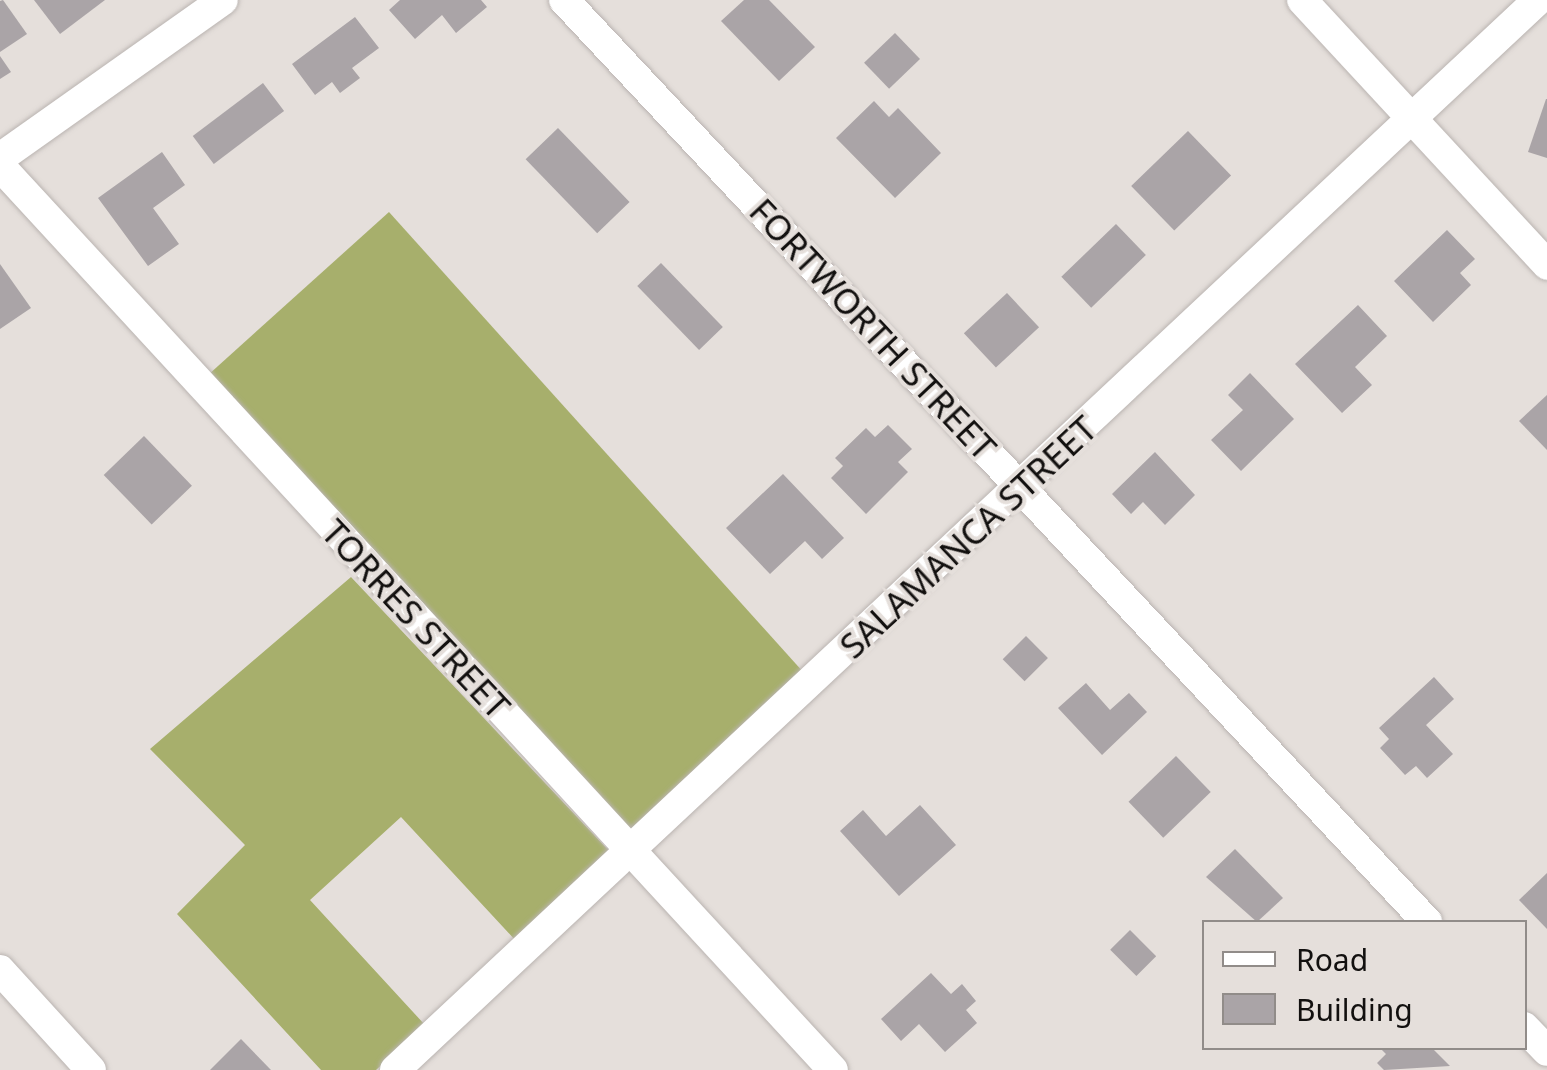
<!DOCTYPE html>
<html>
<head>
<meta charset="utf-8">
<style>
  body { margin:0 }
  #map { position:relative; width:1547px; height:1070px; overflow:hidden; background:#e5dfdb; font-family:"Noto Sans",sans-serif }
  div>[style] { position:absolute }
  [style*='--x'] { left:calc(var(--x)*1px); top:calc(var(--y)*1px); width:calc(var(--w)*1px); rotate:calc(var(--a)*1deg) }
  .forest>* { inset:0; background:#a7af6c; transform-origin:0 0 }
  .building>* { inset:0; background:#aaa4a7; transform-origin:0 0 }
  .roads { filter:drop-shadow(0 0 2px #bab4b1) drop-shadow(0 0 2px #bab4b1) }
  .street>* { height:30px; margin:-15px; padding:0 15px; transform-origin:15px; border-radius:15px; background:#fff }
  span { translate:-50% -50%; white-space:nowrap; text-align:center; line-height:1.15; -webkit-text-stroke:8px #e5dfdb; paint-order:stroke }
  .street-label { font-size:35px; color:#12100f }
  .legend { position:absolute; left:1202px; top:920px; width:325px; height:130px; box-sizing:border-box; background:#e5dfdb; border:2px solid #918c89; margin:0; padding:12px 18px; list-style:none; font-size:30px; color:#12100f }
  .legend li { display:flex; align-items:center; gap:20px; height:50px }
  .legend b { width:50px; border:2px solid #918c89 }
</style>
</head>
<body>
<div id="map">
  <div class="forest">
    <div style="left:389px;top:212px;width:621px;height:242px;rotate:48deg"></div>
    <div style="clip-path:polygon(351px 577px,611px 853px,516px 941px,401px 817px,310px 900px,425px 1025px,376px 1070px,321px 1070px,177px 914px,245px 845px,150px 749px)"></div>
  </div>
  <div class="building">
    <div style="clip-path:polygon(3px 0,27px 34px,0 52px,0 1px)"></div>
    <div style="clip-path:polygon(34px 0,105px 0,60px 34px)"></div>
    <div style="clip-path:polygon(400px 0,481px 0,487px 7px,456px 33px,442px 15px,415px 39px,389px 10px)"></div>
    <div style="clip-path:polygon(744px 0,769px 0,815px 47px,779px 81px,721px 21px)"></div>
    <div style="clip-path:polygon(355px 17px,379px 48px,352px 68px,360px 78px,340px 93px,332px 82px,315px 95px,292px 64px)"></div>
    <div style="left:895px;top:33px;width:36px;height:43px;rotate:46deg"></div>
    <div style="clip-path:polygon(0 56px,11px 72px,0 79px)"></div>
    <div style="left:263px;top:83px;width:35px;height:88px;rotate:53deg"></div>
    <div style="clip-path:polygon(1546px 99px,1547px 99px,1547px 158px,1528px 152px)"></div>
    <div style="clip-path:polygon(874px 101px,889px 117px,898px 108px,941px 153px,895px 198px,836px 138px)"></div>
    <div style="left:558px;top:128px;width:103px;height:45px;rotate:46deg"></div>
    <div style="left:1188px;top:131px;width:62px;height:79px;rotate:46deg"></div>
    <div style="clip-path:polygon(162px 152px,185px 185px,153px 208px,179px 244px,148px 266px,98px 198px)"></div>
    <div style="left:1116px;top:224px;width:43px;height:76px;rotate:46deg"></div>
    <div style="clip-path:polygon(1447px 230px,1475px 259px,1460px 273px,1471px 285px,1433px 322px,1394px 281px)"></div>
    <div style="left:661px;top:263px;width:89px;height:33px;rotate:46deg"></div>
    <div style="clip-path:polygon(0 264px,31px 308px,0 329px)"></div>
    <div style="left:1007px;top:293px;width:47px;height:59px;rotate:47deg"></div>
    <div style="clip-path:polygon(1358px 305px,1387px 336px,1355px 367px,1372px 385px,1342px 413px,1295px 364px)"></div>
    <div style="clip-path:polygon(1250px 373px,1294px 419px,1241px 471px,1211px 440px,1243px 410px,1228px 395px)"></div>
    <div style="clip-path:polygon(1547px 395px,1547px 450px,1519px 421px)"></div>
    <div style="clip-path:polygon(888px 425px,912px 449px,898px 462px,908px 472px,866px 514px,831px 478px,843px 466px,835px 458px,866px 428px,875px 437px)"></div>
    <div style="left:144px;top:436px;width:69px;height:56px;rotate:46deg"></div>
    <div style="clip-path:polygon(1155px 452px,1195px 495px,1165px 525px,1143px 502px,1131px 514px,1112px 494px)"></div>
    <div style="clip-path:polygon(783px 474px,844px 538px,822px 559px,805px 541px,770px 574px,726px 528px)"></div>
    <div style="left:1026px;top:636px;width:31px;height:33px;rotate:45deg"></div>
    <div style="clip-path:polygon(1434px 677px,1454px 699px,1426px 725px,1453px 754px,1427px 778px,1416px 766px,1405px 775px,1380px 748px,1389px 739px,1379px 728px)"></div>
    <div style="clip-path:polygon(1086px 683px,1110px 710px,1129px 693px,1147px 712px,1102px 755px,1058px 708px)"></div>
    <div style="left:1176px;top:756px;width:50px;height:66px;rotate:46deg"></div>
    <div style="clip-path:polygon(920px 805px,956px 845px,899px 896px,840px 831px,863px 810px,886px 836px)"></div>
    <div style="clip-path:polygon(1235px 849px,1283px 898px,1257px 922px,1206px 877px)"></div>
    <div style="clip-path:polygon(1547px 873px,1547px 929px,1519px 900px)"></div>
    <div style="left:1130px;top:930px;width:37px;height:28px;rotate:45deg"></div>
    <div style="clip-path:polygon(931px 973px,951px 994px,962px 984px,976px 1001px,966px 1010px,977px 1023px,945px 1052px,919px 1024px,901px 1041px,881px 1019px)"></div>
    <div style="clip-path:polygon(241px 1039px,271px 1070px,210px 1070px)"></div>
    <div style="clip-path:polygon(1380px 1048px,1432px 1048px,1450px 1066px,1384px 1070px,1377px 1063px,1386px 1054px)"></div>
  </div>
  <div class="roads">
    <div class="street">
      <div style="--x:564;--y:0;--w:1263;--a:46.89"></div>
      <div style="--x:1302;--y:0;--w:361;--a:47.2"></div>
      <div style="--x:0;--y:158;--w:273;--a:-35.3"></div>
      <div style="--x:0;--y:166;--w:1229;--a:47.34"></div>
      <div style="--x:0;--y:970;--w:135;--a:47.7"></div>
      <div style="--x:1524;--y:1027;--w:33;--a:46"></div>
      <div style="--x:395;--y:1070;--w:1566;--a:-43.11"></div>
    </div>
  </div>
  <div class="street-label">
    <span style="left:873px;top:329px;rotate:47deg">FORTWORTH STREET</span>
    <span style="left:968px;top:537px;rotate:-43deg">SALAMANCA STREET</span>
    <span style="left:416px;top:619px;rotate:47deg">TORRES STREET</span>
  </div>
  <ul class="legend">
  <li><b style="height:12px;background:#fff"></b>Road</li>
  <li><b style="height:28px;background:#aaa4a7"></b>Building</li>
  </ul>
</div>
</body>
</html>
